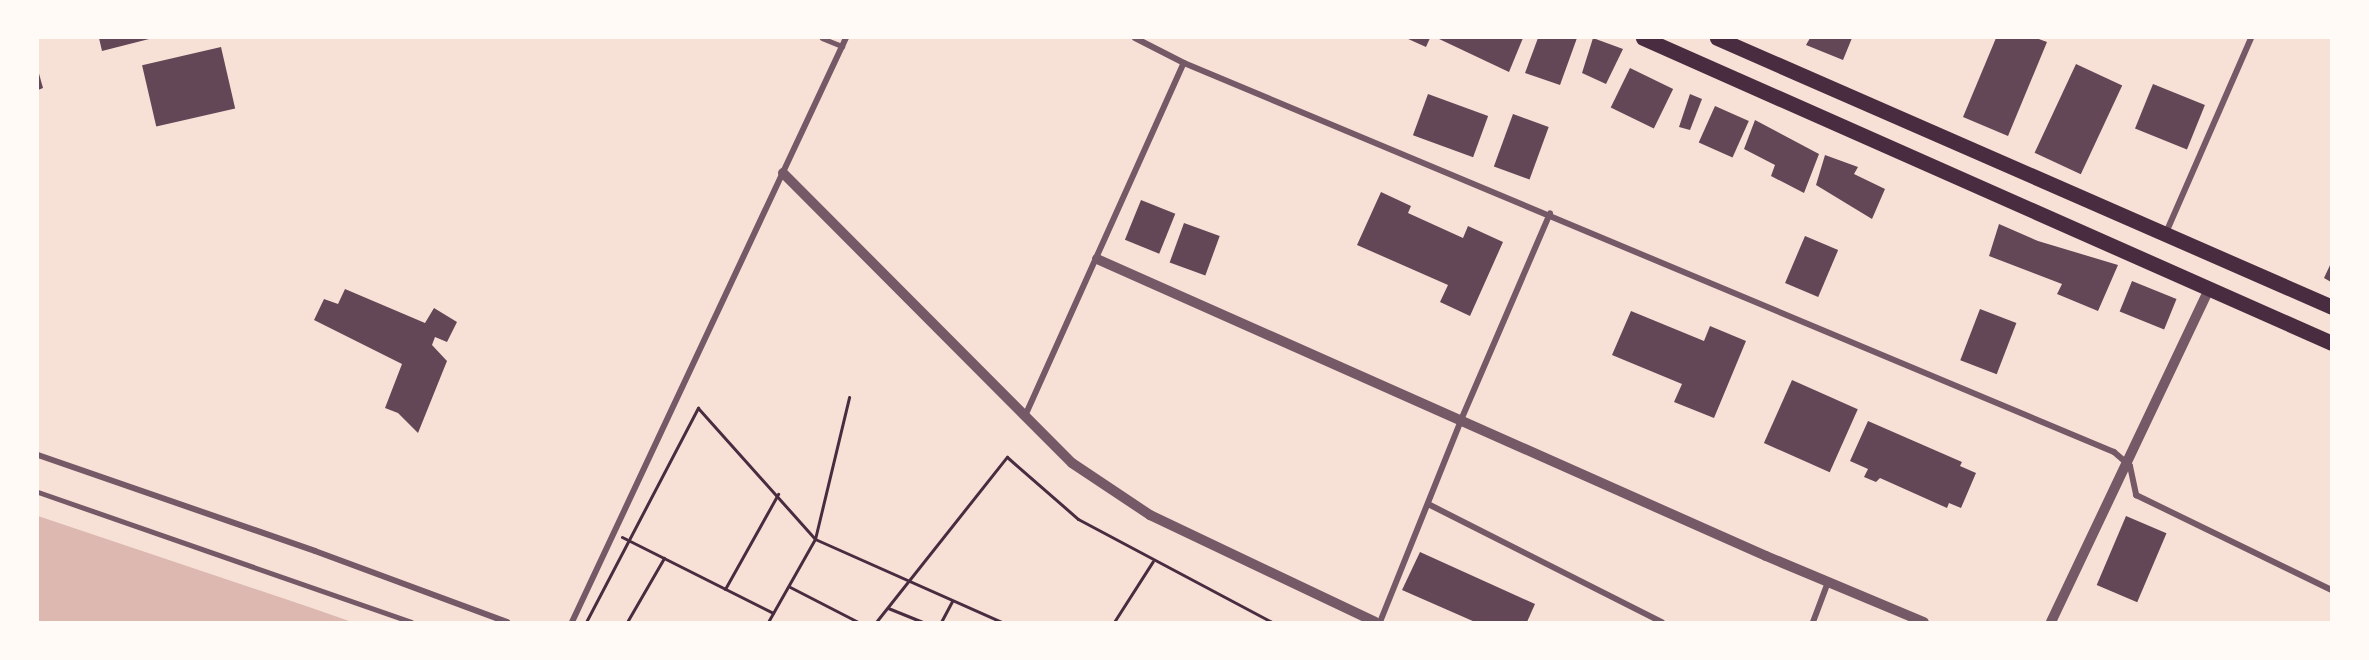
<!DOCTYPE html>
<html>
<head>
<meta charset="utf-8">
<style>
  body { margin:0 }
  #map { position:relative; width:2369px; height:660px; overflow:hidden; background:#f7e1d7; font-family:"Times New Roman",serif }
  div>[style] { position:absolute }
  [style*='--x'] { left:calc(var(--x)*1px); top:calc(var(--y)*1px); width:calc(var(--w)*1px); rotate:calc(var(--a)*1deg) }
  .water>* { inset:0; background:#dcb8b0 }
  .building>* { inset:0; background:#644757; transform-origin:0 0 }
  .path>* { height:3px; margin:-1.5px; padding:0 1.5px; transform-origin:1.5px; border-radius:1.5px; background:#4a2c40 }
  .service>* { height:4.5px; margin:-2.25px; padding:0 2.25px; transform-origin:2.25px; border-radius:2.25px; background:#755966 }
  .pedestrian>* { height:5px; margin:-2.5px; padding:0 2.5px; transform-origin:2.5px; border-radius:2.5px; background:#755966 }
  .minor>* { height:6px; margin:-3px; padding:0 3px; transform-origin:3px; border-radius:3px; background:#755966 }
  .tertiary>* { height:10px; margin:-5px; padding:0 5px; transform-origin:5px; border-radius:5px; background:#755966 }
  .trunk>* { height:15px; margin:-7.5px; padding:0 7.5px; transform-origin:7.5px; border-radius:7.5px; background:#4a2c40 }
  span { translate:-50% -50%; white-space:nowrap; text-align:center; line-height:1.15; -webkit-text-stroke:4.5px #fffaf5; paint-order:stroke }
  .frame { position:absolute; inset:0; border:39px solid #fffaf5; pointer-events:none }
</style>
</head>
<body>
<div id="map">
  <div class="water">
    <div style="clip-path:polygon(38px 516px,309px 607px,352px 622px,38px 622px)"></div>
  </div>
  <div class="building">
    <div style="clip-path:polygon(99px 38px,153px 38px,102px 51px)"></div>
    <div style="clip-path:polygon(1406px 38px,1430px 38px,1426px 47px)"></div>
    <div style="clip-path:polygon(1437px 38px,1523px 38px,1509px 72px)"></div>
    <div style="clip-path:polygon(1538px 38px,1577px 38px,1560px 85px,1525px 73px)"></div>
    <div style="clip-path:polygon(1593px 38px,1623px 49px,1606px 84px,1582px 73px)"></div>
    <div style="clip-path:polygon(1810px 38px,1852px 38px,1843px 60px,1806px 45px)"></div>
    <div style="clip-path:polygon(1996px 38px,2036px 38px,2047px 42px,2008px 136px,1963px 117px)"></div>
    <div style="left:221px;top:47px;width:63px;height:81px;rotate:77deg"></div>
    <div style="left:2076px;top:64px;width:51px;height:98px;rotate:25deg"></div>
    <div style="left:1630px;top:68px;width:48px;height:44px;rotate:26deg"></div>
    <div style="clip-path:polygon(38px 70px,43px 88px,38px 90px)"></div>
    <div style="left:2153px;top:84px;width:56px;height:48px;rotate:22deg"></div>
    <div style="left:1428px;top:94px;width:64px;height:44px;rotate:20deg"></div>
    <div style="clip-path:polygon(1690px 94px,1702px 99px,1690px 130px,1679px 127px)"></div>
    <div style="left:1715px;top:106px;width:37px;height:40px;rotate:24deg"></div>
    <div style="left:1513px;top:114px;width:38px;height:56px;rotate:20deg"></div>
    <div style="clip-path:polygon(1755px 120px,1819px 154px,1804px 193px,1771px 176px,1775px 165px,1744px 149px)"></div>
    <div style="clip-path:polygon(1825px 155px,1858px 167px,1854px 174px,1885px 189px,1872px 219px,1816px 185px)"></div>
    <div style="clip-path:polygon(1381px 192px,1411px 206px,1408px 213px,1463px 238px,1468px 226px,1503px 242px,1470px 316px,1440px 302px,1448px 285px,1357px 245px)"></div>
    <div style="left:1141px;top:200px;width:37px;height:43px;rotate:22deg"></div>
    <div style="left:1184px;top:223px;width:38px;height:42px;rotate:20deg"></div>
    <div style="clip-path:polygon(1999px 224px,2038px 241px,2118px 265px,2098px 311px,2057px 294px,2062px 284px,1989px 256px)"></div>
    <div style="left:1805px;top:236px;width:36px;height:51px;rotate:23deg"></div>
    <div style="clip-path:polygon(2331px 263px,2331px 282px,2324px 278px)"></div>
    <div style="left:2132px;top:281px;width:48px;height:33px;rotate:22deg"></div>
    <div style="clip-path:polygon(345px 289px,425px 323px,434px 308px,457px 322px,447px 342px,435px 337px,432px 345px,447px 361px,418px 433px,398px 413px,385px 408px,402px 364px,314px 320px,324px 299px,338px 304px)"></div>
    <div style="left:1980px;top:309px;width:39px;height:55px;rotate:21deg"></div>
    <div style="clip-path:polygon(1631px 311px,1704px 341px,1710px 326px,1746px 341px,1714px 418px,1674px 402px,1682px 384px,1612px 355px)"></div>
    <div style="left:1792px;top:380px;width:72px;height:69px;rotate:24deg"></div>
    <div style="clip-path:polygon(1868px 421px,1962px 462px,1960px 466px,1976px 473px,1961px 508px,1949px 503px,1947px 508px,1880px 478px,1876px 482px,1864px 477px,1868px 469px,1850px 461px)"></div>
    <div style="left:2126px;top:516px;width:44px;height:75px;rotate:23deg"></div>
    <div style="clip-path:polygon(1420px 552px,1535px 604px,1527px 622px,1475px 622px,1402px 590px)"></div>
  </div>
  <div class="path">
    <div style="--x:622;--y:537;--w:169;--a:26.7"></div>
    <div style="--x:790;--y:587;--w:76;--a:27.2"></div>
    <div style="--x:725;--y:589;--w:109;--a:-60.8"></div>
    <div style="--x:888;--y:608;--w:38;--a:22"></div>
    <div style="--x:586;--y:622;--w:242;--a:-62.4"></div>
    <div style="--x:698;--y:408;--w:176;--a:48.2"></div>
    <div style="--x:815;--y:539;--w:204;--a:24"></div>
    <div style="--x:627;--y:622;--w:74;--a:-60"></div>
    <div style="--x:768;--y:622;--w:95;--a:-60.5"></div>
    <div style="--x:815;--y:539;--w:146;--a:-76.5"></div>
    <div style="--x:876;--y:622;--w:211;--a:-51.6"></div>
    <div style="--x:1007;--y:457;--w:94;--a:41.1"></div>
    <div style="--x:1078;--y:519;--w:220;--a:28"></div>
    <div style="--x:941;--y:622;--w:24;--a:-62"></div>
    <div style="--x:1114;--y:622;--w:72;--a:-57.4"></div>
  </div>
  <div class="service">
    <div style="--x:822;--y:38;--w:22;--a:22"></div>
  </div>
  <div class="pedestrian">
    <div style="--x:38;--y:492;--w:395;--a:19.2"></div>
  </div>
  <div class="minor">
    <div style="--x:1135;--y:38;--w:55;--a:27"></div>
    <div style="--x:1184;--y:63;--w:1008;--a:22.7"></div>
    <div style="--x:2114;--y:452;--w:21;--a:41"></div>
    <div style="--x:2130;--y:466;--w:30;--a:78"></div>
    <div style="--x:2136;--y:495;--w:218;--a:25.9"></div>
    <div style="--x:2165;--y:235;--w:215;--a:-66.4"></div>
    <div style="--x:1025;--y:416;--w:387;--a:-65.8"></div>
    <div style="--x:38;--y:455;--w:293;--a:19.1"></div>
    <div style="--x:315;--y:551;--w:205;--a:20.3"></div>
    <div style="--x:1428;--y:504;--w:262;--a:26.8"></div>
    <div style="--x:572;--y:622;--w:645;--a:-64.87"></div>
    <div style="--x:1380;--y:622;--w:218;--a:-68.1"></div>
    <div style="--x:1461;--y:420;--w:225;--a:-66.7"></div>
    <div style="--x:1813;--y:622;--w:43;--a:-69.4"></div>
  </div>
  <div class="tertiary">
    <div style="--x:783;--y:173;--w:409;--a:45.1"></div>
    <div style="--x:1072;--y:463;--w:94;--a:33.7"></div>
    <div style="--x:1150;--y:515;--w:249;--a:25.4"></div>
    <div style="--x:1097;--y:259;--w:732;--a:23.94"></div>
    <div style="--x:1766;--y:556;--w:171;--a:22.7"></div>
    <div style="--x:2051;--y:622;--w:369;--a:-64.6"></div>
  </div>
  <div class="trunk">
    <div style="--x:1643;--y:38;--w:753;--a:23.88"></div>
    <div style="--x:1717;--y:38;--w:671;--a:23.62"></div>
  </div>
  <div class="frame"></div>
</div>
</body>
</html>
